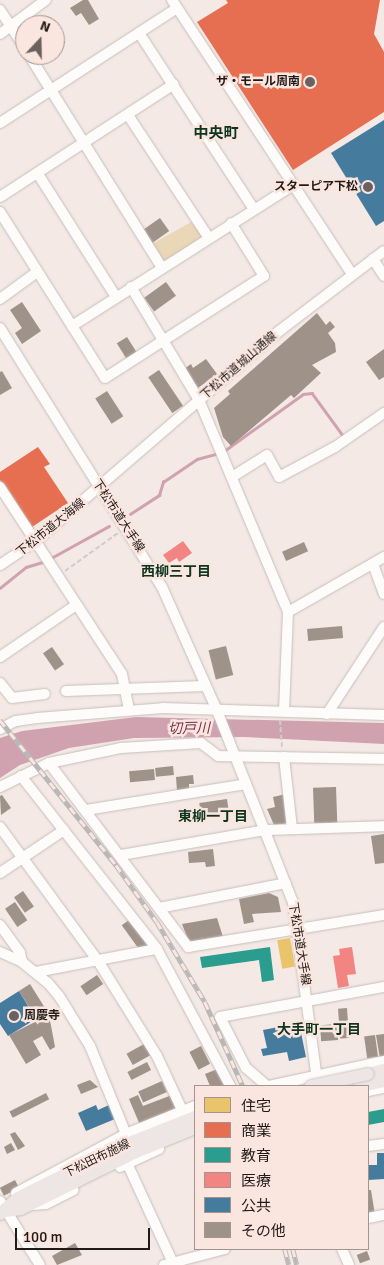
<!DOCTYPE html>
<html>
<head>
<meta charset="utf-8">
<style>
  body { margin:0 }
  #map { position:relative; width:384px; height:1265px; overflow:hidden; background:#f4e9e5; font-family:Signika,"Noto Sans JP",sans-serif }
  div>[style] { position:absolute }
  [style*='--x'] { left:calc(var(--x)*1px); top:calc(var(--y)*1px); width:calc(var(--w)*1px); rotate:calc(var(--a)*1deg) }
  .green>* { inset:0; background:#e9d7b8 }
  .water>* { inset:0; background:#d0a2b0 }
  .homes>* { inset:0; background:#e9c46a; transform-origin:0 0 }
  .shops>* { inset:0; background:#e76f51 }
  .schools>* { inset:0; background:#2a9d8f }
  .health>* { inset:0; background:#f28482 }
  .public>* { inset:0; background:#457b9d }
  .stream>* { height:2.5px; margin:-1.25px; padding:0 1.25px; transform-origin:1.25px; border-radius:1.25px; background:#d0a2b0 }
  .building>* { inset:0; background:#9f9288; transform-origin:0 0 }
  .path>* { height:2px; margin-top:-1px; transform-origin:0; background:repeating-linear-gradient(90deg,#cfcccb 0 5px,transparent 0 7.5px) }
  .roads { filter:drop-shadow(0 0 1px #c6beba) drop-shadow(0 0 1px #c6beba) }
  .minor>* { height:10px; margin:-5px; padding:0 5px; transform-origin:5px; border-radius:5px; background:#fdfcfb }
  .major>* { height:12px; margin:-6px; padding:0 6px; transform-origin:6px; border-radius:6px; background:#eee6e5 }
  .rail>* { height:4.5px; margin-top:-2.25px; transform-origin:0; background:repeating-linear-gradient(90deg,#fae6df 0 8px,#bab8b7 0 16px); box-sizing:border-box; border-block:1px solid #bab8b7 }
  .bridges { filter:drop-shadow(0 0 1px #cac5c3) drop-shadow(0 0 1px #cac5c3) }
  .major-bridge>* { height:12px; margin:-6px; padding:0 6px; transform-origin:6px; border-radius:6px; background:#eee6e5 }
  .dots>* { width:14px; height:14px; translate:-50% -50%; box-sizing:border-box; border:2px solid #fae6df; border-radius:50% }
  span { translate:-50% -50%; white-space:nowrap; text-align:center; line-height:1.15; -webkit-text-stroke:5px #fae6df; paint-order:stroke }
  .poi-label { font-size:12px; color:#211a17; font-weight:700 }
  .right { translate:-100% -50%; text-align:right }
  .left { translate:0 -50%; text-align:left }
  .street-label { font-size:12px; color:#211a17 }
  .neighbourhood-label { font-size:14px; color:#0c341e; font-weight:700 }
  .water-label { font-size:14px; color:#792e4e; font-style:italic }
  .quarter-label { font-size:15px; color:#0c341e; font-weight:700 }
  .legend { position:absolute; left:194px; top:1085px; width:175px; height:165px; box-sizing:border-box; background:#fae6df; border:1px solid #a3948f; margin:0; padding:6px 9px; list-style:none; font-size:15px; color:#211a17 }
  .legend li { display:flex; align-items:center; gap:10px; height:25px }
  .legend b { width:25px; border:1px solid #a3948f }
  .north { position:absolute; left:15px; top:15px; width:50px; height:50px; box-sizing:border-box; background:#fae6df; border:1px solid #a3948f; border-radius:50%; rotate:21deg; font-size:14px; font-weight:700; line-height:20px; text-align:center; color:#211a17 }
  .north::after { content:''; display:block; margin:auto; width:18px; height:22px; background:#6b625f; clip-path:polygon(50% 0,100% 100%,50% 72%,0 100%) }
  .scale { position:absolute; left:15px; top:1228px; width:135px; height:22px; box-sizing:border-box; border:2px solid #211a17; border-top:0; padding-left:6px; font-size:15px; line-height:18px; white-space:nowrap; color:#211a17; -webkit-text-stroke:4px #fae6df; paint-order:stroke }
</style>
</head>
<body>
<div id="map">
  <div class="green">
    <div style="clip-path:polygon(193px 221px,203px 236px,164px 262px,152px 244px)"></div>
  </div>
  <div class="water">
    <div style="clip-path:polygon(136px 717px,384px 723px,384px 744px,244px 737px,134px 738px,69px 748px,20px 765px,0 778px,0 738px,22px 731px)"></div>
  </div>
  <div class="homes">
    <div style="left:290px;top:938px;width:29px;height:13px;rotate:80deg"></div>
  </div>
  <div class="shops">
    <div style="clip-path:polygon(226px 0,380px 0,374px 34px,384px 52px,384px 112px,293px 170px,197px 22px,228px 3px)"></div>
    <div style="clip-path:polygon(55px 27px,65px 43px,55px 49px)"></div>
    <div style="clip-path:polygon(38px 447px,50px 464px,44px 467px,68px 503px,32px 527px,0 480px,0 472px)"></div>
  </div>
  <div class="schools">
    <div style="clip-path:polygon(270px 947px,274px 980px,262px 982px,259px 960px,202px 968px,200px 957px)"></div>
    <div style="clip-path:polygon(384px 1109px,384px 1122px,368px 1125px,368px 1112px)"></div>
  </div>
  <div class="health">
    <div style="clip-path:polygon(183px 541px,192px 553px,179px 562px,177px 558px,169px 563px,163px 555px)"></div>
    <div style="clip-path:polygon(352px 947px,356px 974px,347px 975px,349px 986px,338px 988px,333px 956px,340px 955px,339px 949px)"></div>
  </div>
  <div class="public">
    <div style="clip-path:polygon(384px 120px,384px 221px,376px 226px,331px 153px)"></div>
    <div style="clip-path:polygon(19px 991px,36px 1019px,8px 1036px,0 1024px,0 1003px)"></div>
    <div style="clip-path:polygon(299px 1023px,306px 1057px,289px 1061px,287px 1052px,263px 1056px,261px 1049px,267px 1048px,263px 1030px)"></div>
    <div style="clip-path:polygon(96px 1105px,98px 1110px,109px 1105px,115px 1119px,86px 1131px,78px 1113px)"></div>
    <div style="clip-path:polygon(377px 1153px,384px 1153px,384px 1179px,368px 1180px,368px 1165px,377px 1165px)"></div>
  </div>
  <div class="stream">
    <div style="--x:224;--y:451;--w:97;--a:-35.8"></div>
    <div style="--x:303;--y:394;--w:9;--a:-6"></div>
    <div style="--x:312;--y:393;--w:54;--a:54"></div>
    <div style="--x:130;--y:514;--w:35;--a:-33"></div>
    <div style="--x:159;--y:495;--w:14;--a:-73"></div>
    <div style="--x:163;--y:482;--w:41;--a:-34.1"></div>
    <div style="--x:197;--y:459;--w:23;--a:-15"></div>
    <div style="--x:51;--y:558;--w:66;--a:-28.9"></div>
    <div style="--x:0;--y:588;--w:33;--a:-39"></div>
    <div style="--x:26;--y:567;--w:21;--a:-17"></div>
  </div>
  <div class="building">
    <div style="clip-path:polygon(83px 0,88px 0,99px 19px,89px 25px,81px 13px,76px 16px,70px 8px)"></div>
    <div style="left:160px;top:218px;width:16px;height:21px;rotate:55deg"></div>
    <div style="left:166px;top:282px;width:17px;height:27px;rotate:54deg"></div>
    <div style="clip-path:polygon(22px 302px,41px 331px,22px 344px,15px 333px,22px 328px,10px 310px)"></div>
    <div style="clip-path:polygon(317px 313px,326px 325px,330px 321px,335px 327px,328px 333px,335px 343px,336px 352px,312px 365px,321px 373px,294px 398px,291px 395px,231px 446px,223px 437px,214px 408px,230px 394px,228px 391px)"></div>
    <div style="left:127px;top:337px;width:19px;height:12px;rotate:58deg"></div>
    <div style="clip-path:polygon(384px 349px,384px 377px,379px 380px,366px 362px)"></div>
    <div style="clip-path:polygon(206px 359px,217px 374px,198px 388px,184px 369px,191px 364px,193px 368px)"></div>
    <div style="left:159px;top:370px;width:43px;height:13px;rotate:56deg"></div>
    <div style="clip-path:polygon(2px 371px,12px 388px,0 395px,0 372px)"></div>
    <div style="left:107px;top:391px;width:30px;height:14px;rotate:57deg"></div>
    <div style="left:304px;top:542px;width:10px;height:24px;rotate:66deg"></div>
    <div style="left:342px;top:626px;width:12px;height:35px;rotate:85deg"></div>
    <div style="left:226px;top:646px;width:30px;height:18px;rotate:76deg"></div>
    <div style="left:52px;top:647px;width:21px;height:11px;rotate:55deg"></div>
    <div style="left:173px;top:766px;width:9px;height:18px;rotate:84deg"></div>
    <div style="left:154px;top:769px;width:11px;height:25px;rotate:85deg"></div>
    <div style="clip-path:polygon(193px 775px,194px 784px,189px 784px,189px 790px,177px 791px,176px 777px)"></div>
    <div style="left:336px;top:787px;width:36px;height:23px;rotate:88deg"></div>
    <div style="clip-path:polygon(286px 794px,290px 823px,274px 825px,267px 809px,275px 807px,273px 797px)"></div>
    <div style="clip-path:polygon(2px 795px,11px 808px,1px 815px,0 796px)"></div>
    <div style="left:227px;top:799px;width:14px;height:28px;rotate:82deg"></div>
    <div style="clip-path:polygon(384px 834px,384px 863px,375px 864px,371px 836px)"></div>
    <div style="clip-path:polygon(213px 849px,215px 866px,206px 867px,205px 862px,189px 863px,188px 852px)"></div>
    <div style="left:23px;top:891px;width:19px;height:11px;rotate:55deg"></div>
    <div style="clip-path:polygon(269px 893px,278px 897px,281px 912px,252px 914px,254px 922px,244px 924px,239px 899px)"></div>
    <div style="left:15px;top:902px;width:22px;height:12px;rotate:56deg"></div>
    <div style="clip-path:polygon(217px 918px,223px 937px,189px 942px,182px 924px)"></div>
    <div style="left:129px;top:920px;width:32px;height:9px;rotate:54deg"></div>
    <div style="left:97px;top:975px;width:11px;height:20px;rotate:56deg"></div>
    <div style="left:30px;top:984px;width:31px;height:13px;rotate:58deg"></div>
    <div style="left:347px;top:1008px;width:30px;height:9px;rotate:86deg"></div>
    <div style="clip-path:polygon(49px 1015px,55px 1047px,50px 1050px,42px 1036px,33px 1041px,41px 1055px,26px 1064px,9px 1035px)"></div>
    <div style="left:337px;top:1024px;width:16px;height:17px;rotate:86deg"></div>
    <div style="clip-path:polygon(384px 1034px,384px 1059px,380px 1059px,376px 1035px)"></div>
    <div style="left:375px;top:1035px;width:22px;height:11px;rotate:82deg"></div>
    <div style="left:144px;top:1044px;width:13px;height:20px;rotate:61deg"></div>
    <div style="left:201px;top:1046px;width:20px;height:13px;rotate:63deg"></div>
    <div style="left:147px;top:1062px;width:9px;height:22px;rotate:63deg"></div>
    <div style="clip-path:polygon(220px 1068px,226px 1086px,210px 1086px,205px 1074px)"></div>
    <div style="clip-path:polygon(90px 1080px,98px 1087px,81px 1094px,77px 1085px)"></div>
    <div style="left:162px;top:1081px;width:12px;height:26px;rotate:66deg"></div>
    <div style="left:46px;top:1093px;width:7px;height:41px;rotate:63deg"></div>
    <div style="clip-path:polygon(138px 1095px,143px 1106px,172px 1095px,178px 1110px,140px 1125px,129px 1099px)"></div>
    <div style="clip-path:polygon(15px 1132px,25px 1146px,18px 1150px,10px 1134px)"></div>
    <div style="clip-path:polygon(11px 1143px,15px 1150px,7px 1154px,4px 1147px)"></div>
    <div style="left:15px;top:1180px;width:9px;height:17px;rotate:63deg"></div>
    <div style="clip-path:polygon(368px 1190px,371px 1190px,375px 1215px,368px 1216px)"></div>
    <div style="clip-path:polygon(75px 1243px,82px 1255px,57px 1265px,52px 1256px)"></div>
    <div style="left:367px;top:1251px;width:9px;height:11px;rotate:69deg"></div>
  </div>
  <div class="path">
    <div style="--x:65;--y:571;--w:65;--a:-35.6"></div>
    <div style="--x:280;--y:720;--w:27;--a:86"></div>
  </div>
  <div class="roads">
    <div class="minor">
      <div style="--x:172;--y:0;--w:328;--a:56.7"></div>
      <div style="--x:0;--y:10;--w:45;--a:56.7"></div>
      <div style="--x:139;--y:33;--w:209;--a:56.9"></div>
      <div style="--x:0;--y:34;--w:57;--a:-36.5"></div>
      <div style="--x:29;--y:55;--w:251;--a:58"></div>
      <div style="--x:128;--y:115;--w:146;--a:56.7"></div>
      <div style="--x:0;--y:123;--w:211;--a:-33"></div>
      <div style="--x:38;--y:174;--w:146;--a:57.6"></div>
      <div style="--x:0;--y:197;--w:207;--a:-33"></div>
      <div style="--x:0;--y:212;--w:196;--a:57.7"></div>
      <div style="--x:105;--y:378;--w:189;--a:-32.7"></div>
      <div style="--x:264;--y:276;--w:62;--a:-121.9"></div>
      <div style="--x:373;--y:259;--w:20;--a:57"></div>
      <div style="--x:131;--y:287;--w:132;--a:59"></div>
      <div style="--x:199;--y:400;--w:230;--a:67.2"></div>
      <div style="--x:288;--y:612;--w:99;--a:92.3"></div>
      <div style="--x:0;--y:299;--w:46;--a:-36.1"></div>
      <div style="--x:72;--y:326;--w:261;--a:-32.5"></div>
      <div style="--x:0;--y:328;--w:305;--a:58"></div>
      <div style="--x:162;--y:587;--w:138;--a:66"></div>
      <div style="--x:218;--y:713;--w:203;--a:68.4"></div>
      <div style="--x:293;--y:902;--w:186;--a:82.3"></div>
      <div style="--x:232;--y:477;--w:41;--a:-32.2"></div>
      <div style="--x:267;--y:455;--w:25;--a:61"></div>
      <div style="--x:279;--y:477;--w:64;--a:-28.2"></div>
      <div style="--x:335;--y:447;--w:60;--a:-34.8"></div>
      <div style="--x:0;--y:487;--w:223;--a:56.9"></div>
      <div style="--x:122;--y:674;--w:37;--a:79"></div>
      <div style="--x:373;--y:564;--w:32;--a:70"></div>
      <div style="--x:0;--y:565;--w:43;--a:-33.7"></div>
      <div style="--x:36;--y:541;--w:320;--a:-40.8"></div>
      <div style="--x:278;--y:332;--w:133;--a:-37.4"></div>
      <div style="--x:288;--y:612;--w:111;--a:-29.8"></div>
      <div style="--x:0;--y:657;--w:92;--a:-34.4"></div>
      <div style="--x:0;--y:683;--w:19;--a:51"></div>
      <div style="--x:12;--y:698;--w:33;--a:-7"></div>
      <div style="--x:66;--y:691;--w:139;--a:-2.1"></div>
      <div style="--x:327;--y:714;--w:104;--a:-56.8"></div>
      <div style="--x:0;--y:729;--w:18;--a:-27"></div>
      <div style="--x:16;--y:721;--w:21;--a:-8"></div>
      <div style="--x:37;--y:718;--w:126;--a:-4.5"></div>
      <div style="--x:163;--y:708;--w:221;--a:1.8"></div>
      <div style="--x:284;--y:757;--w:71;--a:83.6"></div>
      <div style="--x:49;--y:763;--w:231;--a:52.9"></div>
      <div style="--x:188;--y:947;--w:199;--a:-9.3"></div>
      <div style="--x:21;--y:776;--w:220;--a:51.8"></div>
      <div style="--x:157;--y:949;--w:155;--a:61.9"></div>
      <div style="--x:0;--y:787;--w:55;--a:-26.1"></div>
      <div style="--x:49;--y:763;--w:74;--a:-11.8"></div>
      <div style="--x:121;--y:748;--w:80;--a:-3.6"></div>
      <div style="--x:201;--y:743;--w:21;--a:37"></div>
      <div style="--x:218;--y:756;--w:166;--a:1"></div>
      <div style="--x:86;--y:810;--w:162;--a:-9.2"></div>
      <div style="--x:0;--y:827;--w:166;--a:53.8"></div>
      <div style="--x:98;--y:961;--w:112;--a:58.2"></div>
      <div style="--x:157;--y:1056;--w:60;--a:65.2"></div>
      <div style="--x:121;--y:855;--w:146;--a:-9.8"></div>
      <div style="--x:265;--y:830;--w:119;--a:-1.9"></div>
      <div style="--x:0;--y:873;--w:77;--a:-33.9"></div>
      <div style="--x:159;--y:908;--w:129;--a:-11.1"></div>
      <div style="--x:0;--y:925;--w:34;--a:54"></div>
      <div style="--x:20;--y:953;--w:9;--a:77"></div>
      <div style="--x:0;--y:952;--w:24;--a:24"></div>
      <div style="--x:22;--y:962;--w:33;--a:39"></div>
      <div style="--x:48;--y:983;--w:17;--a:50"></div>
      <div style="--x:59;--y:996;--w:59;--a:58.2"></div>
      <div style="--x:90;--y:1046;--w:95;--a:67.8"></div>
      <div style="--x:36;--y:972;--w:123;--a:-10.8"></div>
      <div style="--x:267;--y:1086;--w:28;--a:-139"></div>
      <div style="--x:246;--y:1068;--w:57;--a:-117"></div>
      <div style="--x:220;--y:1017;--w:167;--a:-10.4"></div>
      <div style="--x:269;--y:1086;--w:118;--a:-12.3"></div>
      <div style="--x:368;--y:1091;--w:16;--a:-11"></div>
      <div style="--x:368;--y:1146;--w:16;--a:-7"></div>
      <div style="--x:127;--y:1163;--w:112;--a:65.3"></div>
      <div style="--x:120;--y:1167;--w:43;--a:-24.8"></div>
      <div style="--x:16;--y:1193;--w:125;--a:-28.2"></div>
      <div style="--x:126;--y:1134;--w:74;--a:-22.1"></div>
      <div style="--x:0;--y:1201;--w:75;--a:58"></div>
      <div style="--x:32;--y:1205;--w:14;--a:-4"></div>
      <div style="--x:46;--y:1204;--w:31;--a:-27"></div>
      <div style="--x:368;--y:1218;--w:16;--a:-11"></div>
      <div style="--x:342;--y:1249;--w:17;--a:66"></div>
      <div style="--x:164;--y:1265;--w:63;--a:-14.7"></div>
    </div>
    <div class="major">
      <div style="--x:368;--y:1074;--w:16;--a:-14"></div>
      <div style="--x:359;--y:1086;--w:25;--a:-11"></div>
      <div style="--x:5;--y:1211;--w:16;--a:-7"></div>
      <div style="--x:21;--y:1209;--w:128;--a:-26.4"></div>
      <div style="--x:136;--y:1152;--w:64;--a:-22.1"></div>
      <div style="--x:0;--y:1214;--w:24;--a:-42"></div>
      <div style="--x:18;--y:1198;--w:22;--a:-27"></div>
      <div style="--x:38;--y:1188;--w:107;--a:-26.1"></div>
      <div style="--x:134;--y:1141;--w:66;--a:-21.5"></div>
    </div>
  </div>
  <div class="rail">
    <div style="--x:0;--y:720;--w:186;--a:51.3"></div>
    <div style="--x:116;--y:865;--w:70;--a:54.3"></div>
    <div style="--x:157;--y:922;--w:93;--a:59"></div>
    <div style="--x:205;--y:1002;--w:92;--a:65.7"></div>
    <div style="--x:285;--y:1249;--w:16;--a:76"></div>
    <div style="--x:293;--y:1249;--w:16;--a:76"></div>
  </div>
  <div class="bridges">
    <div class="major-bridge">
      <div style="--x:311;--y:1086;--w:58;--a:-11.9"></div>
    </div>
  </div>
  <div class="dots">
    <div style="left:310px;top:82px;background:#6b625f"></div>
    <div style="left:368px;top:187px;background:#6b625f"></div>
    <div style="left:14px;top:1016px;background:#6b625f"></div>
  </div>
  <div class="poi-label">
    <span class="right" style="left:300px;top:82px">ザ・モール周南</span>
    <span class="right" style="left:358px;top:187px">スターピア下松</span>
    <span class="left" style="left:24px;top:1016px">周慶寺</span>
  </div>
  <div class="street-label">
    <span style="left:239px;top:366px;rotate:-41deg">下松市道城山通線</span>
    <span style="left:118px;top:516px;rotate:57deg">下松市道大手線</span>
    <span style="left:51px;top:528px;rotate:-39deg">下松市道大海線</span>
    <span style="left:299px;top:944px;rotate:81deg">下松市道大手線</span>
    <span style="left:97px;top:1159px;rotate:-26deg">下松田布施線</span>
  </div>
  <div class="neighbourhood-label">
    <span style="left:176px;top:572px">西柳三丁目</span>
    <span style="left:213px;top:817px">東柳一丁目</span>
    <span style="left:319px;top:1030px">大手町一丁目</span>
  </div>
  <div class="water-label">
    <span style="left:189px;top:729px;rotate:-1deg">切戸川</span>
  </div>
  <div class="quarter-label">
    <span style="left:216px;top:134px">中央町</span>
  </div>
  <ul class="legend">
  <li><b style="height:14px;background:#e9c46a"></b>住宅</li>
  <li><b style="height:14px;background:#e76f51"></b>商業</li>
  <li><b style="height:14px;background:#2a9d8f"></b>教育</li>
  <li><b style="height:14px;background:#f28482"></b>医療</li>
  <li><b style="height:14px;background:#457b9d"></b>公共</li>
  <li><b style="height:14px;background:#9f9288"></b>その他</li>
  </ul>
  <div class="north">N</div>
  <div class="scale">100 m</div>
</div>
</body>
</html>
